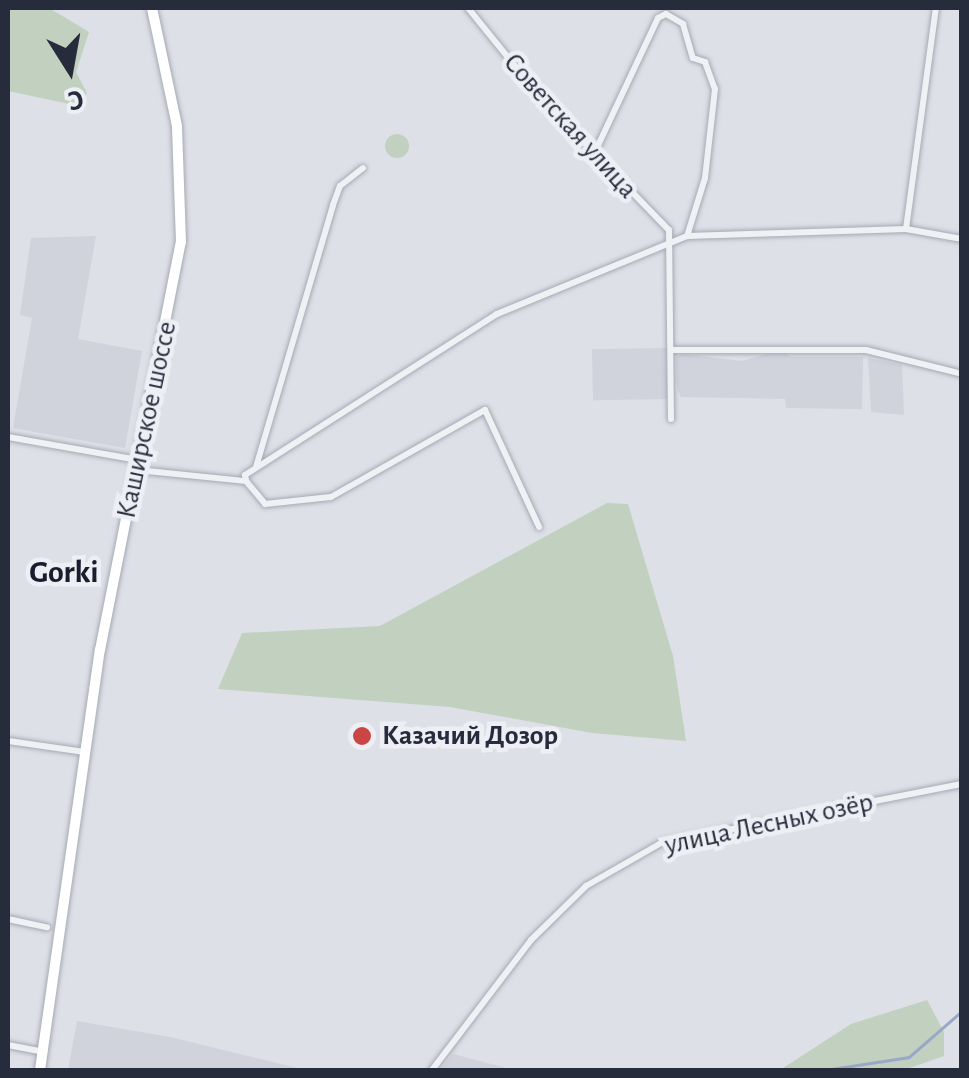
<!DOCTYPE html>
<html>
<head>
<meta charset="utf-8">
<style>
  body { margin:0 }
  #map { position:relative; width:969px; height:1078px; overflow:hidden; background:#dde0e7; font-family:"Alegreya Sans",sans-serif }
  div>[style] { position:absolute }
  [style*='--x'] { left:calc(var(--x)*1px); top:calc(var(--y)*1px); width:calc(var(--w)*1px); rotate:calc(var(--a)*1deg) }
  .built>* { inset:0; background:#d0d2dc; transform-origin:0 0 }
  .green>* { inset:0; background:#c1d0bf }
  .round { border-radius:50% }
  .stream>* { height:2.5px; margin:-1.25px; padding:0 1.25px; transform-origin:1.25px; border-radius:1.25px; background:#99a8c6 }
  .roads { filter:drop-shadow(0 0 2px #a6aab4) drop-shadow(0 0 2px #a6aab4) }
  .minor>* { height:6px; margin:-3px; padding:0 3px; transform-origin:3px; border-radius:3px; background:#f0f1f5 }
  .primary>* { height:10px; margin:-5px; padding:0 5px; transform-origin:5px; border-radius:5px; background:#fff }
  .dots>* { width:28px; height:28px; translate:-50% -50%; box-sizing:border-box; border:5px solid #edeff4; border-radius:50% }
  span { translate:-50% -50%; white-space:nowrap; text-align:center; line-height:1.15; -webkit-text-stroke:9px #edeff4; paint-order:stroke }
  .street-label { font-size:28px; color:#272c3d }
  .poi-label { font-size:28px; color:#272c3d; font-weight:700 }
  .left { translate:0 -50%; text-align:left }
  .quarter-label { font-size:32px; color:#1a1d2d; font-weight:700 }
  .frame { position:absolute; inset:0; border:10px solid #272c3d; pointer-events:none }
  .north { position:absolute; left:20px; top:20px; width:100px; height:100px; -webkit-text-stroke:8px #edeff4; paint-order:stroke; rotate:169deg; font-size:28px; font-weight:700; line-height:40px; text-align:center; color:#272c3d }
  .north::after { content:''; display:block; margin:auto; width:35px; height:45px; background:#272c3d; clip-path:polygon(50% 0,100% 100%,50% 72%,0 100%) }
</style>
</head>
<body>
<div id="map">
  <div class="built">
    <div style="clip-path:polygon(96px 236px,78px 339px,142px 351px,125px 448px,13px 428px,32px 318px,20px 315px,31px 238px)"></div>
    <div style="left:668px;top:348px;width:51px;height:76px;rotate:89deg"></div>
    <div style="clip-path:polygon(780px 350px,791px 357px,863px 357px,862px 409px,786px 408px,785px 399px,681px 397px,677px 389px,676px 357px,682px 354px,742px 361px)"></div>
    <div style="clip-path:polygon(868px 358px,902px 365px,904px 415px,871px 412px)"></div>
    <div style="clip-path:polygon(77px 1021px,170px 1037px,305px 1070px,68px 1070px)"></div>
    <div style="clip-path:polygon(453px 1054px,514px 1070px,440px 1070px)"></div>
  </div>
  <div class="green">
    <div style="clip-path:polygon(8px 8px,49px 8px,89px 32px,76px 72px,87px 93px,79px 106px,8px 91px)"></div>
    <div class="round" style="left:385px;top:134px;width:24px;height:24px"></div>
    <div style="clip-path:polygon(607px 503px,628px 504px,673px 656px,686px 741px,592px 733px,450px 707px,218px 689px,242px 633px,380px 626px)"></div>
    <div style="clip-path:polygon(927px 1000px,944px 1032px,944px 1056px,904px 1070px,780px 1070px,851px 1024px)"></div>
  </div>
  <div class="stream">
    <div style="--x:807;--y:1070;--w:11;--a:0"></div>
    <div style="--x:825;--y:1070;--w:85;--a:-8.8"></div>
    <div style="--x:909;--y:1057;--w:70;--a:-41"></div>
  </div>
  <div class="roads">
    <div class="minor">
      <div style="--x:468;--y:8;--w:114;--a:51"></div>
      <div style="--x:540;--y:97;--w:185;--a:45.9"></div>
      <div style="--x:669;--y:230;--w:189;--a:89.4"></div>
      <div style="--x:594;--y:154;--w:150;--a:-64.8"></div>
      <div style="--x:658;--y:18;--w:9;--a:-27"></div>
      <div style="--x:666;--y:14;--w:20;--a:30"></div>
      <div style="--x:683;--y:24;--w:35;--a:74"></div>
      <div style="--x:693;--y:58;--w:13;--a:18"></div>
      <div style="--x:705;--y:62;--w:29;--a:70"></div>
      <div style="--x:715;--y:89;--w:90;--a:96.4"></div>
      <div style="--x:705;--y:178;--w:61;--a:107.2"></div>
      <div style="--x:906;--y:229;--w:223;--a:-82.3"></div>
      <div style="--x:674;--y:350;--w:192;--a:0"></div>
      <div style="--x:866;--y:350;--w:99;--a:14"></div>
      <div style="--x:8;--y:437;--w:132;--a:10"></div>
      <div style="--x:256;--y:467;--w:273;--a:-73.6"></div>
      <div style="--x:333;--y:205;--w:20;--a:-70"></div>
      <div style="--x:340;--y:186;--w:29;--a:-38"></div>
      <div style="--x:137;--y:470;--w:110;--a:5.8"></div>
      <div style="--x:246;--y:481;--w:6;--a:-99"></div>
      <div style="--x:245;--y:475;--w:299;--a:-32.6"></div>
      <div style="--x:497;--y:314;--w:205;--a:-22.3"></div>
      <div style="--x:687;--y:236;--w:219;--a:-1.8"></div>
      <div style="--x:906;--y:229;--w:57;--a:10.1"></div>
      <div style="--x:246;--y:481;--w:30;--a:50"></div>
      <div style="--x:265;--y:504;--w:66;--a:-6.1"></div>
      <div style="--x:331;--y:497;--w:177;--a:-29.5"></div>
      <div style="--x:485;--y:410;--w:129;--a:65.2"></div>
      <div style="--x:8;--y:741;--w:78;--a:8.1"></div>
      <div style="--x:8;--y:919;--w:40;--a:12"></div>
      <div style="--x:8;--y:1045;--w:37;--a:11"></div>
      <div style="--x:432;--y:1070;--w:163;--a:-52.7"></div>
      <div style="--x:531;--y:940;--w:77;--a:-44.5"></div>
      <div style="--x:586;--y:886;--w:86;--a:-29.8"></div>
      <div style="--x:661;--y:843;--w:307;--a:-11.1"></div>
    </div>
    <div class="primary">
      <div style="--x:40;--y:1070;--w:424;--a:-81.9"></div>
      <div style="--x:100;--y:650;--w:416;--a:-78.8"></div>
      <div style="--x:181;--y:242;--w:116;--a:-92"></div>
      <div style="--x:177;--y:126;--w:121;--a:-102"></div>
    </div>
  </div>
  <div class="dots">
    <div style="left:362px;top:736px;background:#c94645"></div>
  </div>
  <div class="street-label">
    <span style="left:570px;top:126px;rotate:48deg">Советская улица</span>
    <span style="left:147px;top:420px;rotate:-78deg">Каширское шоссе</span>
    <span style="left:769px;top:824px;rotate:-12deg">улица Лесных озёр</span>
  </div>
  <div class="poi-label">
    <span class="left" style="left:382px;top:736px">Казачий Дозор</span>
  </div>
  <div class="quarter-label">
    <span style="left:64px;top:572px">Gorki</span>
  </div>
  <div class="frame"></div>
  <div class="north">С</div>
</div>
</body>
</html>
